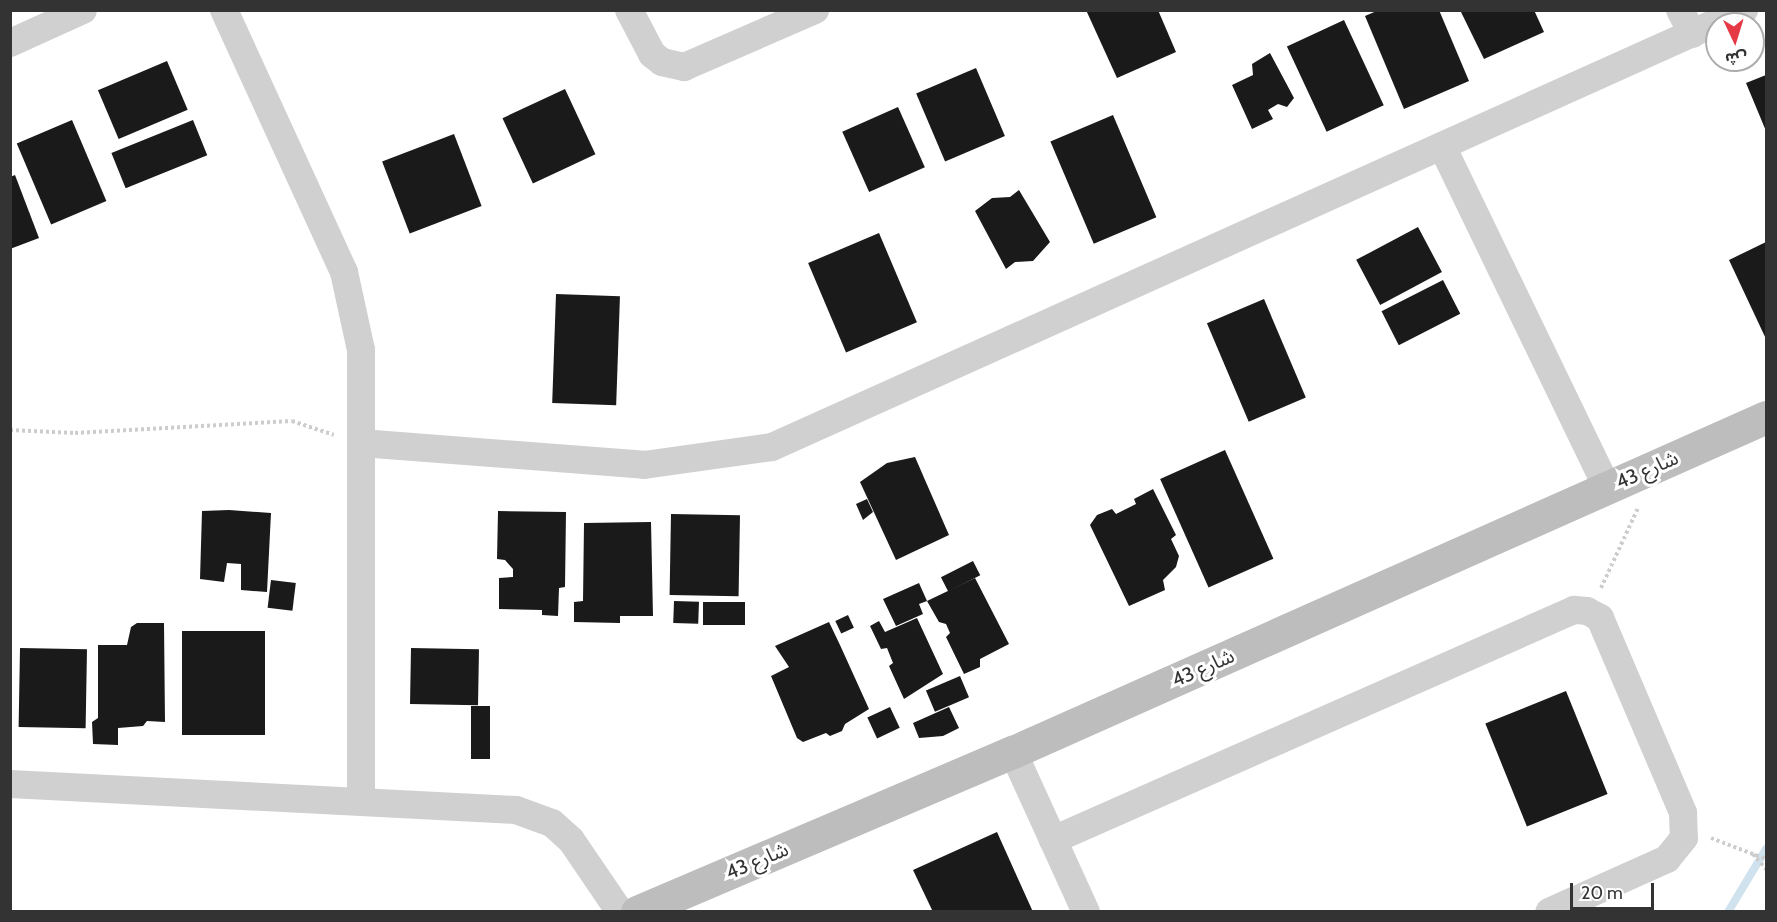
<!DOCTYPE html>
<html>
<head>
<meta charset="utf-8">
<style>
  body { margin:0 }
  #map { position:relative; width:1777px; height:922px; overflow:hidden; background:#fff; font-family:Cabin,"Noto Sans Arabic",sans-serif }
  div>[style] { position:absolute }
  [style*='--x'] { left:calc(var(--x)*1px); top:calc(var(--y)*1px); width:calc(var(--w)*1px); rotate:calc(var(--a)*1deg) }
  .stream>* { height:8px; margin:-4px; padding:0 4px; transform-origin:4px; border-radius:4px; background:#cfe2ee }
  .building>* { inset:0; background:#1a1a1a; transform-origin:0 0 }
  .path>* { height:4px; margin-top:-2px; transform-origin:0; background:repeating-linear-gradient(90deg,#cdcdcd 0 3px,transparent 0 6px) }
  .street>* { height:28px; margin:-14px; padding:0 14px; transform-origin:14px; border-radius:14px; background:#d0d0d0 }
  .secondary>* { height:33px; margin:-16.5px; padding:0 16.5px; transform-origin:16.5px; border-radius:16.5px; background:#bdbdbd }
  span { translate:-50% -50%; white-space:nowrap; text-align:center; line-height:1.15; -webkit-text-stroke:6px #fff; paint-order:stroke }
  .street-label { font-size:20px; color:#333 }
  .frame { position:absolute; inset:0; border:12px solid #333; pointer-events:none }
  .north { position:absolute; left:1705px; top:12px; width:60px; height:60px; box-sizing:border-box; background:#fff; border:2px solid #adadad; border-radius:50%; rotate:176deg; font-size:16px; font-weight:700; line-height:24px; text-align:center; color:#333 }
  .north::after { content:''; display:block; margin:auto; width:21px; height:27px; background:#e63946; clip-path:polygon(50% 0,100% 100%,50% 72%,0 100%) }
  .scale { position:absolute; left:1570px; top:883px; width:84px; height:27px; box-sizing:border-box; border:3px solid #333; border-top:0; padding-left:8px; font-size:18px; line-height:21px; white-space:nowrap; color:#333; -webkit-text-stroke:4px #fff; paint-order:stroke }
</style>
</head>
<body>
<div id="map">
  <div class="stream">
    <div style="--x:1728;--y:912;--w:74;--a:-58.9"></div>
  </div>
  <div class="building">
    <div style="clip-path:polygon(1086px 10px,1158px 10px,1176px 52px,1117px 78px)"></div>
    <div style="clip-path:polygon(1379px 10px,1439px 10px,1469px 81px,1404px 109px,1365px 16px)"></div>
    <div style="clip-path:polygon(1460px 10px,1534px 10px,1544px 32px,1484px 59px)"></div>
    <div style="left:1344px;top:20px;width:94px;height:63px;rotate:65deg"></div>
    <div style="clip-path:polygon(1270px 53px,1294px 98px,1287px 107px,1278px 104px,1268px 110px,1273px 119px,1252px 129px,1232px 85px,1253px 75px,1252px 64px)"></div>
    <div style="left:167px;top:61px;width:53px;height:75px;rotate:67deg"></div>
    <div style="left:976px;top:68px;width:74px;height:65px;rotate:67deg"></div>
    <div style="clip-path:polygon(1766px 75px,1766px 131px,1746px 83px)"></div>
    <div style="left:565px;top:89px;width:72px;height:69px;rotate:65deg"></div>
    <div style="left:898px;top:107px;width:66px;height:61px;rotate:66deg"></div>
    <div style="left:1113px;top:115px;width:111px;height:68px;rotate:67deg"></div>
    <div style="left:72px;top:120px;width:88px;height:60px;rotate:67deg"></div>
    <div style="left:193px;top:120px;width:38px;height:88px;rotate:68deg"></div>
    <div style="left:454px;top:134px;width:77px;height:77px;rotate:69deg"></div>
    <div style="clip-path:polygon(15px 175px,39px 238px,10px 249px,10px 177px)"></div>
    <div style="clip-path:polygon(1019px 190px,1050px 242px,1033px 261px,1015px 262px,1006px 269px,975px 211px,992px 198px,1010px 197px)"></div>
    <div style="left:1418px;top:227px;width:51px;height:70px;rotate:62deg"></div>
    <div style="left:879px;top:233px;width:97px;height:77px;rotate:67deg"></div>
    <div style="clip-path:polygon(1766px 242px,1766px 339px,1729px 260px)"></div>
    <div style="left:1443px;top:280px;width:38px;height:69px;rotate:63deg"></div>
    <div style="left:556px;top:294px;width:64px;height:109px;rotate:2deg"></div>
    <div style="left:1264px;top:299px;width:107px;height:62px;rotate:67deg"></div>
    <div style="left:1225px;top:450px;width:119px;height:71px;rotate:66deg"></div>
    <div style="clip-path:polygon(915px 457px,949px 535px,896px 560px,860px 482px,887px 463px)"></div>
    <div style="clip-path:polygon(1153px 489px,1176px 535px,1171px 539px,1179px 556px,1176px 567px,1163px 580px,1165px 590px,1129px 606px,1090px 525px,1097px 515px,1112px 509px,1116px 514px,1136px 504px,1134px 499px)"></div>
    <div style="clip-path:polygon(867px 499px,873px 512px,863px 520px,856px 504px)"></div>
    <div style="clip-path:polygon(229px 510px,271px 513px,267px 592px,241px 590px,241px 564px,227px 563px,224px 582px,200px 579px,202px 511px)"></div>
    <div style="clip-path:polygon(498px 511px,566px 512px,565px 587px,559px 588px,558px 616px,542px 615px,542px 610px,499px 609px,499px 578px,513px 577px,513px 569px,505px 560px,497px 559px)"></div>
    <div style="left:671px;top:514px;width:69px;height:81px;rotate:1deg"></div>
    <div style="clip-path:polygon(651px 522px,653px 616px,620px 616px,620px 623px,574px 622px,574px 602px,583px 601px,584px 523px)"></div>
    <div style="left:973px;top:561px;width:16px;height:36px;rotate:63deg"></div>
    <div style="clip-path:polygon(975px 578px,1009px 644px,980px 659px,980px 667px,964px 674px,946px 637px,950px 633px,946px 624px,939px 622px,927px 601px)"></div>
    <div style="left:271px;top:580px;width:25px;height:28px;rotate:7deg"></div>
    <div style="clip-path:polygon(919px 583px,927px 601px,919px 604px,923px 614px,896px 626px,883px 599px)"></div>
    <div style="left:674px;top:601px;width:25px;height:22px;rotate:2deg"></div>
    <div style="left:703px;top:602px;width:42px;height:23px"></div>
    <div style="left:848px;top:615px;width:14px;height:14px;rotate:65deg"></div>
    <div style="clip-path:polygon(917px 618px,943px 674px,904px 699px,889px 666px,893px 663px,887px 648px,881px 649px,870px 626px,879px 621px,885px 632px)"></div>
    <div style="clip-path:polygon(829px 622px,840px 645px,795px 664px,840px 645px,869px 709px,845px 724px,842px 731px,830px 736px,826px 733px,803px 742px,797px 738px,771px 676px,789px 667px,775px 646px)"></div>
    <div style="clip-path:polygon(137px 623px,164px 623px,165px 722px,147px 721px,143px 726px,118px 728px,118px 745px,93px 744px,92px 722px,98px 718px,98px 645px,127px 645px,131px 627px)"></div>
    <div style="left:182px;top:631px;width:83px;height:104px"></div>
    <div style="left:20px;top:648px;width:67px;height:79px;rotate:1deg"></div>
    <div style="left:411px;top:648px;width:68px;height:56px;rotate:1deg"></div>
    <div style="left:960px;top:676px;width:23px;height:37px;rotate:67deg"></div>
    <div style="left:1566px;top:691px;width:111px;height:87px;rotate:68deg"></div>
    <div style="left:471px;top:706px;width:19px;height:53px"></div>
    <div style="left:890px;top:707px;width:23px;height:25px;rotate:65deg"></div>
    <div style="clip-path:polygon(949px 707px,959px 728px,943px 736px,919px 738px,913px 723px)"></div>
    <div style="clip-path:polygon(997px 832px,1033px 912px,933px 912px,913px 870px)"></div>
  </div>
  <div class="path">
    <div style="--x:10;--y:430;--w:65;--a:2.6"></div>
    <div style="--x:75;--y:433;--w:217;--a:-3.2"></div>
    <div style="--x:292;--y:421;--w:44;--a:18.4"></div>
    <div style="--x:1601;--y:588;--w:88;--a:-65.2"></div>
    <div style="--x:1711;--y:838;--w:59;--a:20.9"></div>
    <div style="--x:1753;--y:854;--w:20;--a:49"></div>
  </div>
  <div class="street">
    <div style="--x:224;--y:10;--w:288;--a:65.4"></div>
    <div style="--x:344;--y:272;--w:80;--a:77.7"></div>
    <div style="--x:361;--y:350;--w:450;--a:90"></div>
    <div style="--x:629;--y:10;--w:50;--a:62.4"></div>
    <div style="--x:652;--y:54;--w:13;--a:39"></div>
    <div style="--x:662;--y:62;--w:23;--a:13"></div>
    <div style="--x:684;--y:67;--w:143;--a:-23.5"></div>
    <div style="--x:1680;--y:10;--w:27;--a:62"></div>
    <div style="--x:10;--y:43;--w:80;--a:-24.3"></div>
    <div style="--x:1442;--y:146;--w:380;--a:64.2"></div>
    <div style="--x:361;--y:443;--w:284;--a:4.4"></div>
    <div style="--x:644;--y:465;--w:129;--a:-8"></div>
    <div style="--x:772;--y:447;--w:1066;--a:-24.21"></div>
    <div style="--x:1013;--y:752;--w:176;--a:65.5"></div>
    <div style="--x:10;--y:784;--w:507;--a:2.94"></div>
    <div style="--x:516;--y:810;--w:38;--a:20"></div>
    <div style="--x:552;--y:823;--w:25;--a:42"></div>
    <div style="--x:571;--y:840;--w:87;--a:55.8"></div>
    <div style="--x:1053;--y:840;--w:570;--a:-23.82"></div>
    <div style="--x:1574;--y:610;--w:13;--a:4"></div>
    <div style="--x:1587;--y:611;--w:15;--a:28"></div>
    <div style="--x:1600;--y:618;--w:212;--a:66.9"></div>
    <div style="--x:1683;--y:813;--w:25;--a:88"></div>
    <div style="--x:1684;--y:838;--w:27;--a:129"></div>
    <div style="--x:1667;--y:859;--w:129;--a:155.8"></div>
  </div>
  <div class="secondary">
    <div style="--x:637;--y:912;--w:409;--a:-23.1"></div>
    <div style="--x:1013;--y:752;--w:824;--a:-23.98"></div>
  </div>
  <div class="street-label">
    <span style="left:1647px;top:470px;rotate:-24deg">شارع 43</span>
    <span style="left:1203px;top:668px;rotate:-24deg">شارع 43</span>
    <span style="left:757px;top:861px;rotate:-23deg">شارع 43</span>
  </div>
  <div class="frame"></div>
  <div class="north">ش</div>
  <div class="scale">20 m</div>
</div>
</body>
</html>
